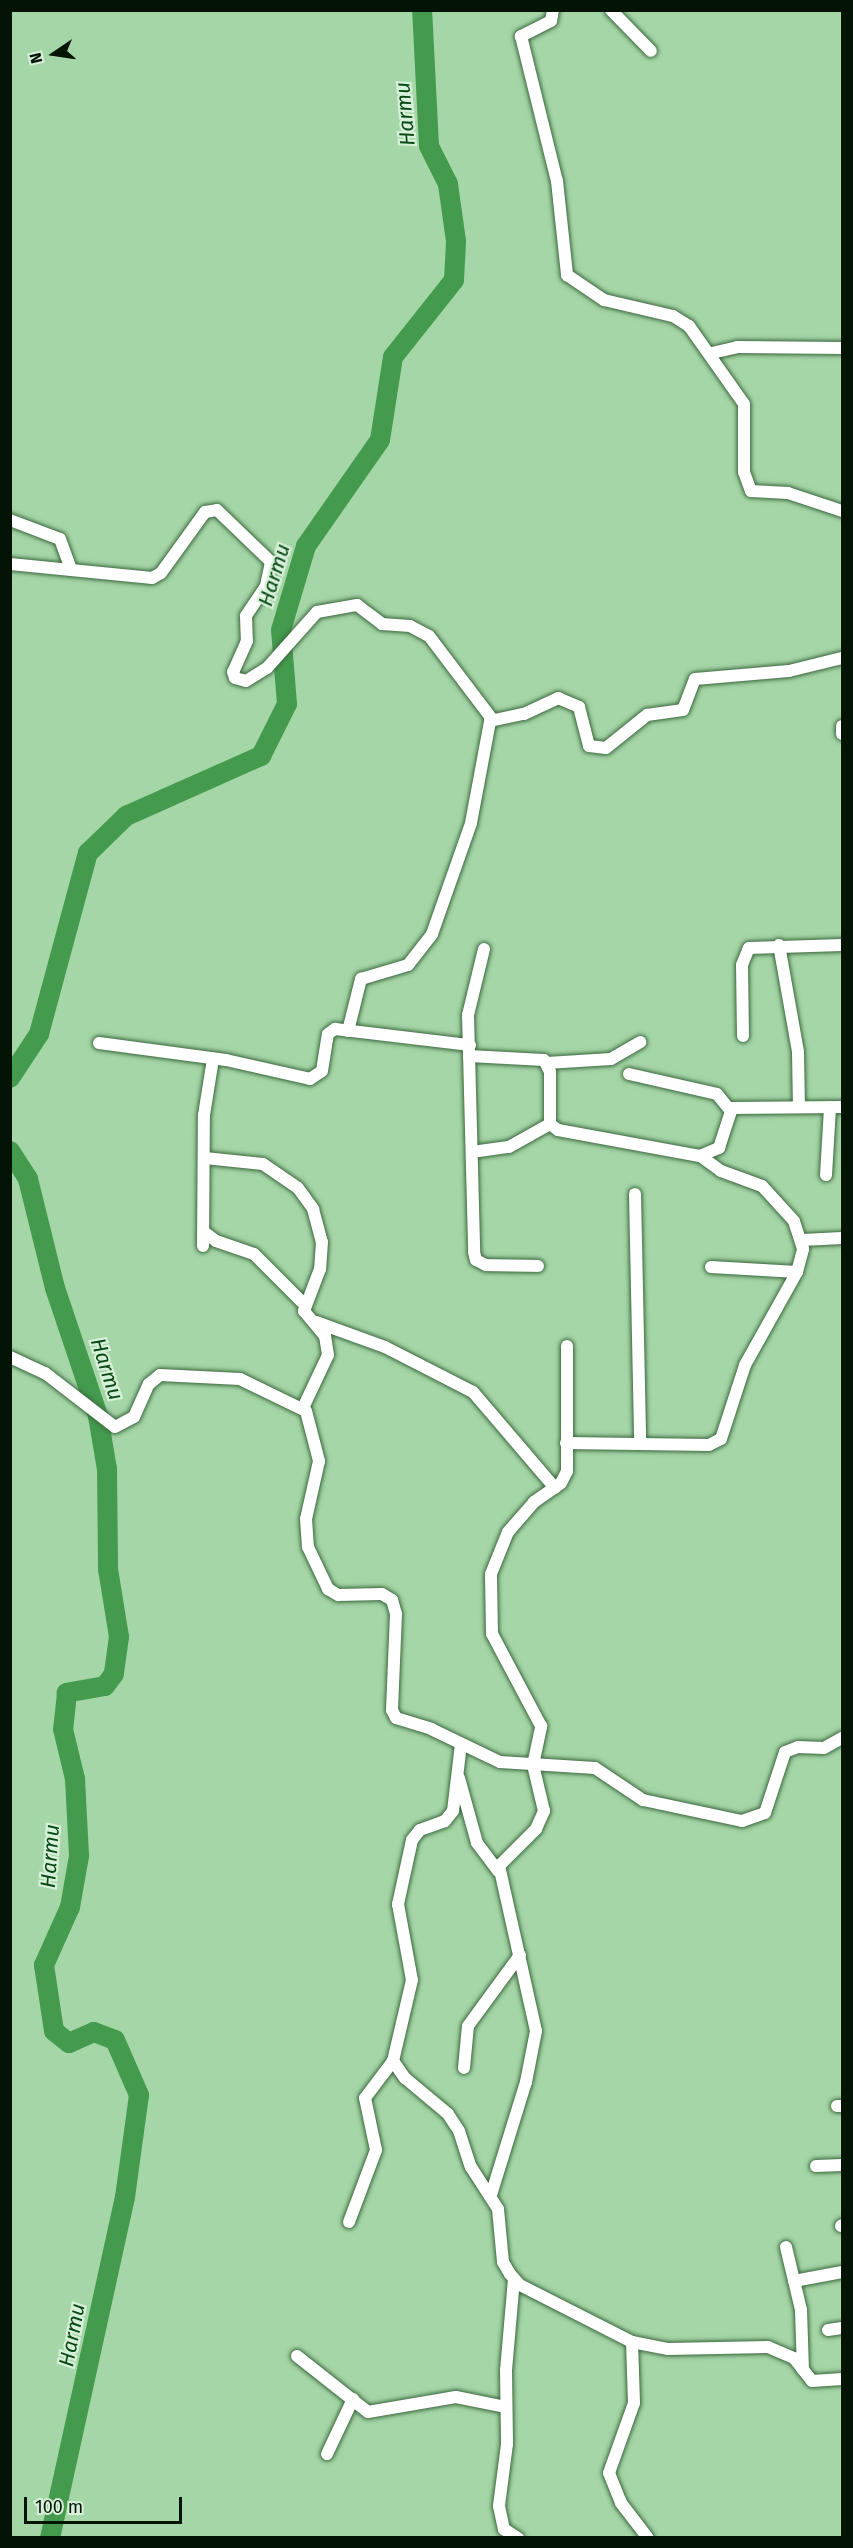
<!DOCTYPE html>
<html>
<head>
<meta charset="utf-8">
<style>
  body { margin:0 }
  #map { position:relative; width:853px; height:2548px; overflow:hidden; background:#a5d6a7; font-family:"Fira Sans",sans-serif }
  div>[style] { position:absolute }
  [style*='--x'] { left:calc(var(--x)*1px); top:calc(var(--y)*1px); width:calc(var(--w)*1px); rotate:calc(var(--a)*1deg) }
  .river>* { height:20px; margin:-10px; padding:0 10px; transform-origin:10px; border-radius:10px; background:#449b4e }
  .roads { filter:drop-shadow(0 0 2px #3b683e) drop-shadow(0 0 2px #3b683e) }
  .minor>* { height:12px; margin:-6px; padding:0 6px; transform-origin:6px; border-radius:6px; background:#fff }
  span { translate:-50% -50%; white-space:nowrap; text-align:center; line-height:1.15; -webkit-text-stroke:4.5px #d7f0d8; paint-order:stroke }
  .water-label { font-size:21px; color:#074815; font-style:italic }
  .frame { position:absolute; inset:0; border:12px solid #031405; pointer-events:none }
  .north { position:absolute; left:24px; top:24px; width:60px; height:60px; -webkit-text-stroke:4px #d7f0d8; paint-order:stroke; rotate:257deg; font-size:16px; font-weight:700; line-height:24px; text-align:center; color:#031405 }
  .north::after { content:''; display:block; margin:auto; width:21px; height:27px; background:#031405; clip-path:polygon(50% 0,100% 100%,50% 72%,0 100%) }
  .scale { position:absolute; left:24px; top:2497px; width:158px; height:27px; box-sizing:border-box; border:3px solid #031405; border-top:0; padding-left:8px; font-size:18px; line-height:21px; white-space:nowrap; color:#031405; -webkit-text-stroke:4px #d7f0d8; paint-order:stroke }
</style>
</head>
<body>
<div id="map">
  <div class="river">
    <div style="--x:10;--y:1078;--w:53;--a:-56.6"></div>
    <div style="--x:39;--y:1034;--w:188;--a:-74.9"></div>
    <div style="--x:88;--y:853;--w:53;--a:-44.2"></div>
    <div style="--x:126;--y:816;--w:148;--a:-24"></div>
    <div style="--x:261;--y:756;--w:58;--a:-63.4"></div>
    <div style="--x:287;--y:704;--w:74;--a:-94.6"></div>
    <div style="--x:281;--y:630;--w:88;--a:-73.4"></div>
    <div style="--x:306;--y:546;--w:129;--a:-55.1"></div>
    <div style="--x:380;--y:440;--w:84;--a:-81.1"></div>
    <div style="--x:393;--y:357;--w:98;--a:-51.6"></div>
    <div style="--x:454;--y:280;--w:39;--a:-87"></div>
    <div style="--x:456;--y:241;--w:58;--a:-98"></div>
    <div style="--x:448;--y:184;--w:42;--a:-116.6"></div>
    <div style="--x:429;--y:146;--w:136;--a:-92.9"></div>
    <div style="--x:10;--y:1151;--w:33;--a:57"></div>
    <div style="--x:28;--y:1179;--w:112;--a:76.1"></div>
    <div style="--x:55;--y:1288;--w:135;--a:71.4"></div>
    <div style="--x:98;--y:1416;--w:54;--a:80.4"></div>
    <div style="--x:107;--y:1469;--w:100;--a:89.4"></div>
    <div style="--x:108;--y:1569;--w:69;--a:80.8"></div>
    <div style="--x:119;--y:1637;--w:37;--a:98"></div>
    <div style="--x:114;--y:1674;--w:15;--a:127"></div>
    <div style="--x:105;--y:1686;--w:39;--a:170"></div>
    <div style="--x:67;--y:1693;--w:36;--a:96"></div>
    <div style="--x:63;--y:1729;--w:51;--a:76.5"></div>
    <div style="--x:75;--y:1779;--w:77;--a:87"></div>
    <div style="--x:79;--y:1856;--w:52;--a:100"></div>
    <div style="--x:70;--y:1907;--w:64;--a:114.1"></div>
    <div style="--x:44;--y:1965;--w:67;--a:81.4"></div>
    <div style="--x:54;--y:2031;--w:19;--a:39"></div>
    <div style="--x:69;--y:2043;--w:27;--a:-24"></div>
    <div style="--x:94;--y:2032;--w:22;--a:21"></div>
    <div style="--x:115;--y:2040;--w:60;--a:66.4"></div>
    <div style="--x:139;--y:2095;--w:103;--a:97.8"></div>
    <div style="--x:125;--y:2197;--w:349;--a:102.4"></div>
  </div>
  <div class="roads">
    <div class="minor">
      <div style="--x:553;--y:10;--w:11;--a:100"></div>
      <div style="--x:551;--y:21;--w:34;--a:153"></div>
      <div style="--x:521;--y:36;--w:149;--a:76.1"></div>
      <div style="--x:557;--y:181;--w:95;--a:83.9"></div>
      <div style="--x:567;--y:275;--w:45;--a:34"></div>
      <div style="--x:604;--y:300;--w:71;--a:13.1"></div>
      <div style="--x:673;--y:316;--w:19;--a:32"></div>
      <div style="--x:689;--y:326;--w:95;--a:54.8"></div>
      <div style="--x:744;--y:404;--w:68;--a:90"></div>
      <div style="--x:744;--y:472;--w:20;--a:70"></div>
      <div style="--x:751;--y:491;--w:37;--a:3"></div>
      <div style="--x:788;--y:493;--w:57;--a:18.4"></div>
      <div style="--x:611;--y:10;--w:57;--a:45.7"></div>
      <div style="--x:712;--y:353;--w:26;--a:-13"></div>
      <div style="--x:737;--y:347;--w:105;--a:0.5"></div>
      <div style="--x:10;--y:520;--w:53;--a:20.8"></div>
      <div style="--x:60;--y:539;--w:33;--a:70"></div>
      <div style="--x:10;--y:564;--w:143;--a:5.6"></div>
      <div style="--x:152;--y:578;--w:10;--a:-29"></div>
      <div style="--x:161;--y:573;--w:75;--a:-54.2"></div>
      <div style="--x:205;--y:512;--w:12;--a:-9"></div>
      <div style="--x:217;--y:510;--w:75;--a:43.9"></div>
      <div style="--x:271;--y:562;--w:25;--a:102"></div>
      <div style="--x:266;--y:586;--w:36;--a:124"></div>
      <div style="--x:246;--y:616;--w:25;--a:88"></div>
      <div style="--x:247;--y:641;--w:34;--a:114"></div>
      <div style="--x:233;--y:672;--w:6;--a:72"></div>
      <div style="--x:235;--y:678;--w:11;--a:15"></div>
      <div style="--x:246;--y:681;--w:25;--a:-32"></div>
      <div style="--x:267;--y:668;--w:75;--a:-48.2"></div>
      <div style="--x:317;--y:612;--w:41;--a:-9.9"></div>
      <div style="--x:357;--y:605;--w:31;--a:37"></div>
      <div style="--x:382;--y:624;--w:28;--a:4"></div>
      <div style="--x:410;--y:626;--w:21;--a:28"></div>
      <div style="--x:429;--y:636;--w:104;--a:52.8"></div>
      <div style="--x:842;--y:726;--w:8;--a:90"></div>
      <div style="--x:779;--y:945;--w:109;--a:79.9"></div>
      <div style="--x:798;--y:1052;--w:55;--a:89"></div>
      <div style="--x:484;--y:949;--w:68;--a:103.6"></div>
      <div style="--x:468;--y:1015;--w:237;--a:88.5"></div>
      <div style="--x:474;--y:1252;--w:8;--a:76"></div>
      <div style="--x:476;--y:1260;--w:11;--a:27"></div>
      <div style="--x:486;--y:1265;--w:52;--a:1.1"></div>
      <div style="--x:348;--y:1031;--w:54;--a:-76"></div>
      <div style="--x:361;--y:979;--w:49;--a:-16.6"></div>
      <div style="--x:408;--y:965;--w:39;--a:-52"></div>
      <div style="--x:432;--y:934;--w:118;--a:-70.6"></div>
      <div style="--x:471;--y:823;--w:104;--a:-79.4"></div>
      <div style="--x:490;--y:721;--w:35;--a:-12"></div>
      <div style="--x:524;--y:714;--w:38;--a:-25"></div>
      <div style="--x:558;--y:698;--w:23;--a:23"></div>
      <div style="--x:579;--y:707;--w:40;--a:75.6"></div>
      <div style="--x:589;--y:746;--w:17;--a:7"></div>
      <div style="--x:606;--y:748;--w:53;--a:-38.8"></div>
      <div style="--x:647;--y:715;--w:36;--a:-8"></div>
      <div style="--x:683;--y:710;--w:33;--a:-69"></div>
      <div style="--x:695;--y:679;--w:94;--a:-4.9"></div>
      <div style="--x:789;--y:671;--w:55;--a:-13.8"></div>
      <div style="--x:743;--y:1036;--w:71;--a:-90.8"></div>
      <div style="--x:742;--y:965;--w:18;--a:-68"></div>
      <div style="--x:749;--y:948;--w:93;--a:-1.8"></div>
      <div style="--x:99;--y:1043;--w:128;--a:7.6"></div>
      <div style="--x:226;--y:1060;--w:86;--a:12.7"></div>
      <div style="--x:310;--y:1079;--w:14;--a:-34"></div>
      <div style="--x:322;--y:1071;--w:37;--a:-81"></div>
      <div style="--x:328;--y:1034;--w:9;--a:-36"></div>
      <div style="--x:335;--y:1029;--w:136;--a:6.8"></div>
      <div style="--x:469;--y:1056;--w:75;--a:3.1"></div>
      <div style="--x:544;--y:1060;--w:13;--a:63"></div>
      <div style="--x:550;--y:1072;--w:52;--a:90"></div>
      <div style="--x:550;--y:1124;--w:10;--a:37"></div>
      <div style="--x:558;--y:1130;--w:144;--a:10.4"></div>
      <div style="--x:700;--y:1156;--w:21;--a:-23"></div>
      <div style="--x:719;--y:1148;--w:42;--a:-72"></div>
      <div style="--x:732;--y:1108;--w:110;--a:-0.5"></div>
      <div style="--x:547;--y:1063;--w:64;--a:-3.6"></div>
      <div style="--x:611;--y:1059;--w:34;--a:-30"></div>
      <div style="--x:629;--y:1074;--w:90;--a:12.8"></div>
      <div style="--x:717;--y:1094;--w:19;--a:51"></div>
      <div style="--x:472;--y:1152;--w:37;--a:-8"></div>
      <div style="--x:509;--y:1147;--w:47;--a:-29.3"></div>
      <div style="--x:205;--y:1158;--w:58;--a:5.9"></div>
      <div style="--x:263;--y:1164;--w:42;--a:34.4"></div>
      <div style="--x:298;--y:1188;--w:26;--a:54"></div>
      <div style="--x:313;--y:1209;--w:34;--a:75"></div>
      <div style="--x:322;--y:1242;--w:27;--a:94"></div>
      <div style="--x:320;--y:1269;--w:45;--a:110.9"></div>
      <div style="--x:304;--y:1311;--w:33;--a:50"></div>
      <div style="--x:325;--y:1336;--w:19;--a:81"></div>
      <div style="--x:328;--y:1355;--w:59;--a:115.3"></div>
      <div style="--x:826;--y:1175;--w:68;--a:-86.6"></div>
      <div style="--x:635;--y:1194;--w:248;--a:88.8"></div>
      <div style="--x:204;--y:1232;--w:15;--a:37"></div>
      <div style="--x:216;--y:1241;--w:40;--a:18.9"></div>
      <div style="--x:254;--y:1254;--w:71;--a:45"></div>
      <div style="--x:802;--y:1240;--w:40;--a:-2.9"></div>
      <div style="--x:203;--y:1246;--w:131;--a:-89.6"></div>
      <div style="--x:204;--y:1115;--w:57;--a:-80.9"></div>
      <div style="--x:711;--y:1267;--w:86;--a:3.3"></div>
      <div style="--x:316;--y:1322;--w:73;--a:19.9"></div>
      <div style="--x:385;--y:1347;--w:99;--a:27.1"></div>
      <div style="--x:473;--y:1392;--w:126;--a:49.5"></div>
      <div style="--x:10;--y:1357;--w:38;--a:25"></div>
      <div style="--x:45;--y:1373;--w:88;--a:37.6"></div>
      <div style="--x:115;--y:1427;--w:21;--a:-28"></div>
      <div style="--x:134;--y:1417;--w:36;--a:-66"></div>
      <div style="--x:149;--y:1384;--w:14;--a:-39"></div>
      <div style="--x:160;--y:1375;--w:80;--a:2.9"></div>
      <div style="--x:240;--y:1379;--w:73;--a:25.9"></div>
      <div style="--x:306;--y:1411;--w:52;--a:75.4"></div>
      <div style="--x:319;--y:1461;--w:59;--a:102.6"></div>
      <div style="--x:306;--y:1519;--w:28;--a:86"></div>
      <div style="--x:308;--y:1547;--w:47;--a:64.5"></div>
      <div style="--x:328;--y:1589;--w:12;--a:31"></div>
      <div style="--x:338;--y:1595;--w:44;--a:-1.3"></div>
      <div style="--x:382;--y:1594;--w:12;--a:31"></div>
      <div style="--x:392;--y:1600;--w:15;--a:74"></div>
      <div style="--x:396;--y:1614;--w:96;--a:92.4"></div>
      <div style="--x:392;--y:1710;--w:9;--a:63"></div>
      <div style="--x:396;--y:1718;--w:37;--a:17"></div>
      <div style="--x:431;--y:1729;--w:76;--a:25.6"></div>
      <div style="--x:500;--y:1762;--w:95;--a:3.6"></div>
      <div style="--x:595;--y:1768;--w:58;--a:33.7"></div>
      <div style="--x:643;--y:1800;--w:101;--a:12"></div>
      <div style="--x:742;--y:1821;--w:24;--a:-19"></div>
      <div style="--x:765;--y:1813;--w:64;--a:-71.8"></div>
      <div style="--x:785;--y:1752;--w:14;--a:-21"></div>
      <div style="--x:798;--y:1747;--w:26;--a:2"></div>
      <div style="--x:824;--y:1748;--w:21;--a:-29"></div>
      <div style="--x:566;--y:1443;--w:143;--a:0.8"></div>
      <div style="--x:709;--y:1445;--w:13;--a:-27"></div>
      <div style="--x:721;--y:1439;--w:78;--a:-72"></div>
      <div style="--x:745;--y:1365;--w:107;--a:-60.8"></div>
      <div style="--x:797;--y:1272;--w:24;--a:-75"></div>
      <div style="--x:803;--y:1249;--w:29;--a:-108"></div>
      <div style="--x:794;--y:1221;--w:47;--a:-132.4"></div>
      <div style="--x:762;--y:1186;--w:44;--a:-159.9"></div>
      <div style="--x:721;--y:1171;--w:26;--a:-144"></div>
      <div style="--x:461;--y:1744;--w:67;--a:96.8"></div>
      <div style="--x:453;--y:1811;--w:13;--a:129"></div>
      <div style="--x:445;--y:1821;--w:27;--a:160"></div>
      <div style="--x:420;--y:1830;--w:13;--a:129"></div>
      <div style="--x:412;--y:1840;--w:66;--a:102.3"></div>
      <div style="--x:398;--y:1904;--w:77;--a:79.6"></div>
      <div style="--x:412;--y:1980;--w:83;--a:103.2"></div>
      <div style="--x:393;--y:2061;--w:21;--a:55"></div>
      <div style="--x:405;--y:2078;--w:56;--a:39.9"></div>
      <div style="--x:448;--y:2114;--w:20;--a:57"></div>
      <div style="--x:459;--y:2131;--w:38;--a:72"></div>
      <div style="--x:471;--y:2167;--w:50;--a:57.3"></div>
      <div style="--x:498;--y:2209;--w:53;--a:84.6"></div>
      <div style="--x:503;--y:2262;--w:14;--a:60"></div>
      <div style="--x:510;--y:2274;--w:15;--a:48"></div>
      <div style="--x:520;--y:2285;--w:126;--a:27"></div>
      <div style="--x:632;--y:2342;--w:37;--a:11"></div>
      <div style="--x:668;--y:2349;--w:100;--a:-1.1"></div>
      <div style="--x:768;--y:2347;--w:28;--a:23"></div>
      <div style="--x:794;--y:2358;--w:29;--a:52"></div>
      <div style="--x:812;--y:2381;--w:30;--a:-4"></div>
      <div style="--x:459;--y:1778;--w:67;--a:74.5"></div>
      <div style="--x:477;--y:1843;--w:36;--a:53"></div>
      <div style="--x:464;--y:2068;--w:42;--a:-84.6"></div>
      <div style="--x:468;--y:2026;--w:88;--a:-53.8"></div>
      <div style="--x:837;--y:2106;--w:5;--a:0"></div>
      <div style="--x:816;--y:2166;--w:26;--a:-2"></div>
      <div style="--x:491;--y:2195;--w:118;--a:-72.8"></div>
      <div style="--x:526;--y:2082;--w:52;--a:-78.9"></div>
      <div style="--x:536;--y:2031;--w:169;--a:-102.6"></div>
      <div style="--x:499;--y:1866;--w:52;--a:-45"></div>
      <div style="--x:536;--y:1829;--w:20;--a:-66"></div>
      <div style="--x:544;--y:1811;--w:47;--a:-103.4"></div>
      <div style="--x:533;--y:1765;--w:40;--a:-78"></div>
      <div style="--x:541;--y:1726;--w:104;--a:-118"></div>
      <div style="--x:492;--y:1634;--w:60;--a:-91"></div>
      <div style="--x:491;--y:1574;--w:45;--a:-68"></div>
      <div style="--x:508;--y:1532;--w:40;--a:-49"></div>
      <div style="--x:534;--y:1502;--w:33;--a:-35"></div>
      <div style="--x:561;--y:1483;--w:13;--a:-63"></div>
      <div style="--x:567;--y:1471;--w:125;--a:-90"></div>
      <div style="--x:349;--y:2222;--w:77;--a:-69.4"></div>
      <div style="--x:376;--y:2150;--w:53;--a:-101.9"></div>
      <div style="--x:365;--y:2098;--w:46;--a:-52.9"></div>
      <div style="--x:841;--y:2226;--w:1;--a:-45"></div>
      <div style="--x:786;--y:2247;--w:65;--a:76.6"></div>
      <div style="--x:801;--y:2310;--w:60;--a:88.1"></div>
      <div style="--x:514;--y:2279;--w:91;--a:95"></div>
      <div style="--x:506;--y:2370;--w:74;--a:89.2"></div>
      <div style="--x:507;--y:2444;--w:63;--a:97.4"></div>
      <div style="--x:499;--y:2506;--w:24;--a:78"></div>
      <div style="--x:504;--y:2529;--w:17;--a:33"></div>
      <div style="--x:794;--y:2281;--w:49;--a:-10.6"></div>
      <div style="--x:828;--y:2330;--w:14;--a:-8"></div>
      <div style="--x:632;--y:2342;--w:61;--a:88.1"></div>
      <div style="--x:634;--y:2403;--w:74;--a:109.7"></div>
      <div style="--x:609;--y:2473;--w:32;--a:68"></div>
      <div style="--x:621;--y:2503;--w:44;--a:52.4"></div>
      <div style="--x:297;--y:2356;--w:90;--a:38.3"></div>
      <div style="--x:368;--y:2412;--w:89;--a:-9.7"></div>
      <div style="--x:456;--y:2397;--w:50;--a:11.5"></div>
      <div style="--x:327;--y:2454;--w:61;--a:-64.7"></div>
    </div>
  </div>
  <div class="water-label">
    <span style="left:405px;top:114px;rotate:-95deg">Harmu</span>
    <span style="left:274px;top:575px;rotate:-73deg">Harmu</span>
    <span style="left:107px;top:1369px;rotate:72deg">Harmu</span>
    <span style="left:50px;top:1856px;rotate:-86deg">Harmu</span>
    <span style="left:72px;top:2335px;rotate:-79deg">Harmu</span>
  </div>
  <div class="frame"></div>
  <div class="north">N</div>
  <div class="scale">100 m</div>
</div>
</body>
</html>
